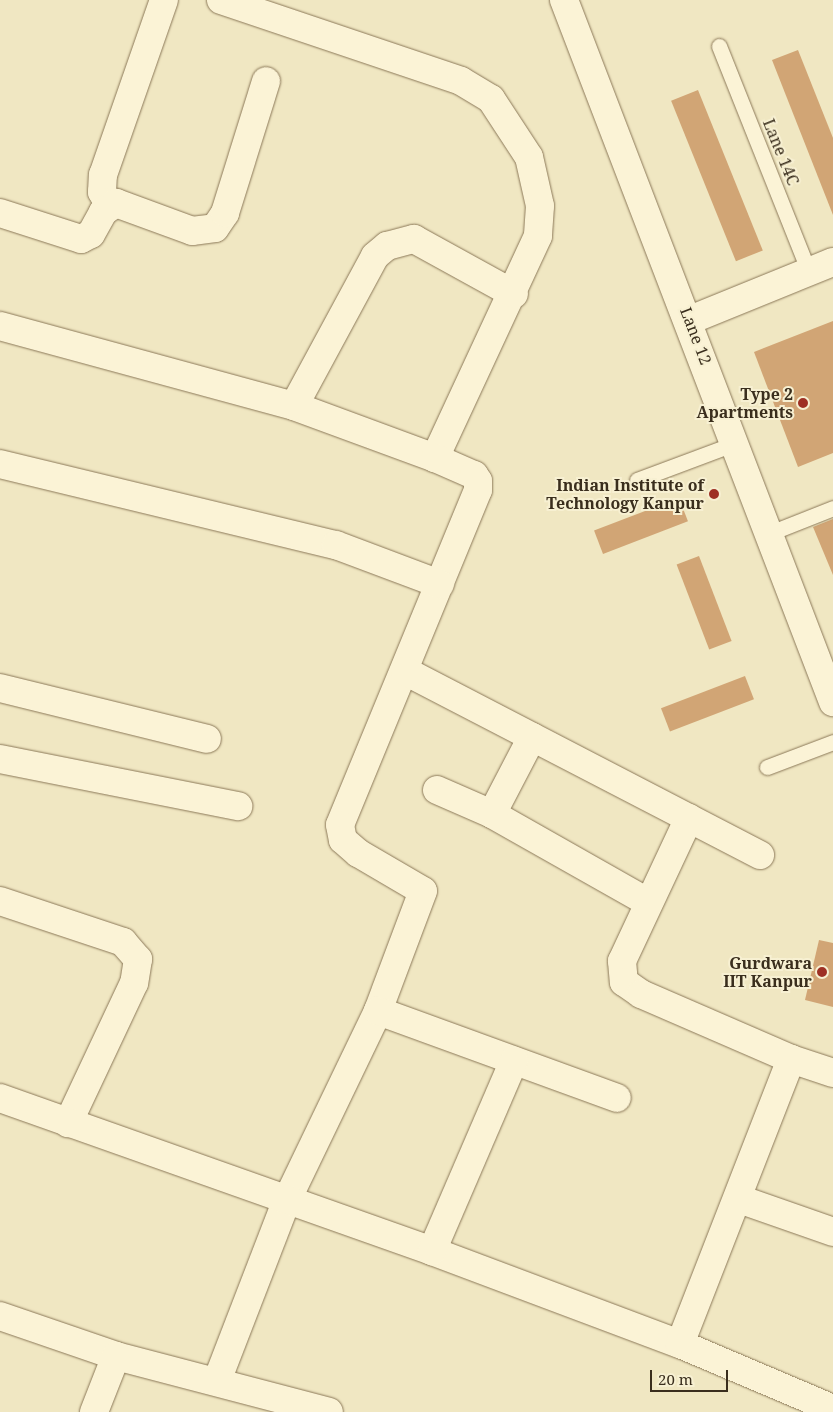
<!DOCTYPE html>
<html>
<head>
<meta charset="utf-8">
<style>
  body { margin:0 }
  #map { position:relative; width:833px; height:1412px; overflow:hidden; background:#f0e7c2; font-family:"Noto Serif",serif }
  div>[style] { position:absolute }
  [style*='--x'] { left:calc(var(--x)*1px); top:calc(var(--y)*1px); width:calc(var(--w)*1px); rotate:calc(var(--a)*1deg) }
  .building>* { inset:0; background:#d1a575; transform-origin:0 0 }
  .roads { filter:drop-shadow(0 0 1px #8b7858) drop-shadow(0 0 1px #8b7858) }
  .lane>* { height:15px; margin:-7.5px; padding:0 7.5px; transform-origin:7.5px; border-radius:7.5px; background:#fbf3d6 }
  .street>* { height:28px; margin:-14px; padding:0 14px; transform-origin:14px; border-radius:14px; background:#fbf3d6 }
  .dots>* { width:14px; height:14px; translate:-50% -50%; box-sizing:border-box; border:2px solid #f7f0d2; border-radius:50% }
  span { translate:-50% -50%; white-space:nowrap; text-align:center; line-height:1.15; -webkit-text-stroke:4px #f7f0d2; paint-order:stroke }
  .street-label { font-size:16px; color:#3a2e1d }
  .poi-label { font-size:16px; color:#3a2e1d; font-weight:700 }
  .right { translate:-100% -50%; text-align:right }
  .scale { position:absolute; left:650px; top:1370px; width:78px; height:22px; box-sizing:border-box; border:2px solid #3a2e1d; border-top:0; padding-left:6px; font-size:15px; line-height:18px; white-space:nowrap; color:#3a2e1d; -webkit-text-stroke:4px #f7f0d2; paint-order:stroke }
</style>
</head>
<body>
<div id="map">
  <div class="building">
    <div style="clip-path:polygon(798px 50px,833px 138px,833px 215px,772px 60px)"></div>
    <div style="left:698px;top:90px;width:173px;height:29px;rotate:68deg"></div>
    <div style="clip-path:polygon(833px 321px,833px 453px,798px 467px,754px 352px)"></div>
    <div style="left:679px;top:498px;width:25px;height:91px;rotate:69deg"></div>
    <div style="clip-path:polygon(833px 519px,833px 575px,813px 527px)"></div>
    <div style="left:699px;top:556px;width:91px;height:24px;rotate:69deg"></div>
    <div style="left:745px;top:676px;width:25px;height:90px;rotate:69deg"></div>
    <div style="clip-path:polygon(819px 940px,833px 943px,833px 1007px,805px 1000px)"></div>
  </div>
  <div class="roads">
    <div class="lane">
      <div style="--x:719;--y:46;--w:243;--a:68.3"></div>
      <div style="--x:637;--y:480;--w:106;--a:-20.5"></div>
      <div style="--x:770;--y:533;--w:68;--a:-21.6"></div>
      <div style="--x:767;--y:767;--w:71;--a:-20.7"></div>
    </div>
    <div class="street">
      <div style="--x:221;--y:0;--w:253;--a:18.6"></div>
      <div style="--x:461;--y:81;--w:35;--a:31"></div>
      <div style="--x:491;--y:99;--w:69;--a:56.8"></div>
      <div style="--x:529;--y:157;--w:50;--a:77.3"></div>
      <div style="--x:540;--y:206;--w:30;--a:94"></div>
      <div style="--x:538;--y:236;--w:245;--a:114.9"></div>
      <div style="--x:564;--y:0;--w:752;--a:69.03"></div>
      <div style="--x:109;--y:205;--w:15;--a:-118"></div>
      <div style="--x:102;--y:192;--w:17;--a:-87"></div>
      <div style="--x:103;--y:175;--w:185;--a:-70.8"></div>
      <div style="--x:0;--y:213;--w:85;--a:17.8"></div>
      <div style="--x:81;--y:239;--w:11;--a:-27"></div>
      <div style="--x:91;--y:234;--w:25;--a:-61"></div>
      <div style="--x:103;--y:212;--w:16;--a:-35"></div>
      <div style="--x:116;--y:203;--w:81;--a:20.2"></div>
      <div style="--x:192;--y:231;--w:23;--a:-7"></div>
      <div style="--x:215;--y:228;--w:18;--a:-56"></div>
      <div style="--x:225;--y:213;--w:138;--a:-72.7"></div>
      <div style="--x:690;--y:320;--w:154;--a:-22.1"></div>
      <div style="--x:0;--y:326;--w:305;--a:15.2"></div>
      <div style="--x:294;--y:406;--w:150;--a:20.2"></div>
      <div style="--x:435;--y:458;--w:43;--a:23.6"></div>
      <div style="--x:474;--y:475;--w:7;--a:56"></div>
      <div style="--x:478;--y:481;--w:9;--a:90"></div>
      <div style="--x:478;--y:490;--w:362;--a:112.4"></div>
      <div style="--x:340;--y:825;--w:15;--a:79"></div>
      <div style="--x:343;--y:840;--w:20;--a:41"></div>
      <div style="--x:358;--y:853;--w:75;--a:30.3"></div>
      <div style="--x:423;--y:891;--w:128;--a:110.6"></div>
      <div style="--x:378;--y:1011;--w:212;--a:115.7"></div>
      <div style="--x:286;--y:1202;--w:192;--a:111.1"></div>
      <div style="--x:294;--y:406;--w:170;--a:-61.6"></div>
      <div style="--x:375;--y:256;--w:16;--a:-40"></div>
      <div style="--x:387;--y:246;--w:28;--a:-15"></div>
      <div style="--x:414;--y:239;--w:114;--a:28.8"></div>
      <div style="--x:0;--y:464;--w:346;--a:13.6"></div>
      <div style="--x:336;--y:545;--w:111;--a:20.6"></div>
      <div style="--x:405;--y:671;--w:400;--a:27.4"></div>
      <div style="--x:0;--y:688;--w:213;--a:13.8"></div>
      <div style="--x:0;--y:759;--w:243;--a:11.2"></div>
      <div style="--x:437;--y:790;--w:60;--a:23.6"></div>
      <div style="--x:492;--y:814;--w:180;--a:29.5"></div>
      <div style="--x:492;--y:814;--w:87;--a:-62.5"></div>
      <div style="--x:689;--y:818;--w:158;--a:115.1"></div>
      <div style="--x:622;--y:961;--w:21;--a:85"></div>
      <div style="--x:624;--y:982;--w:21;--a:35"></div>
      <div style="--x:641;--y:994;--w:163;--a:23.4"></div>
      <div style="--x:0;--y:901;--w:130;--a:18.4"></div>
      <div style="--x:123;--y:942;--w:23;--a:49"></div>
      <div style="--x:138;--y:959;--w:24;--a:99"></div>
      <div style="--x:134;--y:983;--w:155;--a:115.2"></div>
      <div style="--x:378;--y:1011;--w:254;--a:20"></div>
      <div style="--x:0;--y:1098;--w:458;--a:19.5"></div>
      <div style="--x:432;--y:1251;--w:265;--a:20.6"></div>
      <div style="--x:680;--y:1344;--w:166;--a:23"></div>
      <div style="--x:739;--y:1199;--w:100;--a:19.3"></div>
      <div style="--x:432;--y:1251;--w:207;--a:-66.7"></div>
      <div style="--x:0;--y:1316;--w:123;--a:19"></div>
      <div style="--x:116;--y:1356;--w:220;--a:14.7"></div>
      <div style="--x:680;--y:1344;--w:306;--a:-68.7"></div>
      <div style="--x:791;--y:1059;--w:44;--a:18.4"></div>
      <div style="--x:94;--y:1412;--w:60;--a:-68.6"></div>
    </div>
  </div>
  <div class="dots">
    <div style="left:803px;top:403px;background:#9e3024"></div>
    <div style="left:714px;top:494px;background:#9e3024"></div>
    <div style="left:822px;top:972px;background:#9e3024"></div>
  </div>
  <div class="street-label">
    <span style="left:781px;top:152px;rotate:68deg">Lane 14C</span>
    <span style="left:696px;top:336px;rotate:69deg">Lane 12</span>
  </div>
  <div class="poi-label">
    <span class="right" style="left:793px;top:403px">Type 2<br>Apartments</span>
    <span class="right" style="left:704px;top:494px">Indian Institute of<br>Technology Kanpur</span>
    <span class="right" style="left:812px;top:972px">Gurdwara<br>IIT Kanpur</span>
  </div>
  <div class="scale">20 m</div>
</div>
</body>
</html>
